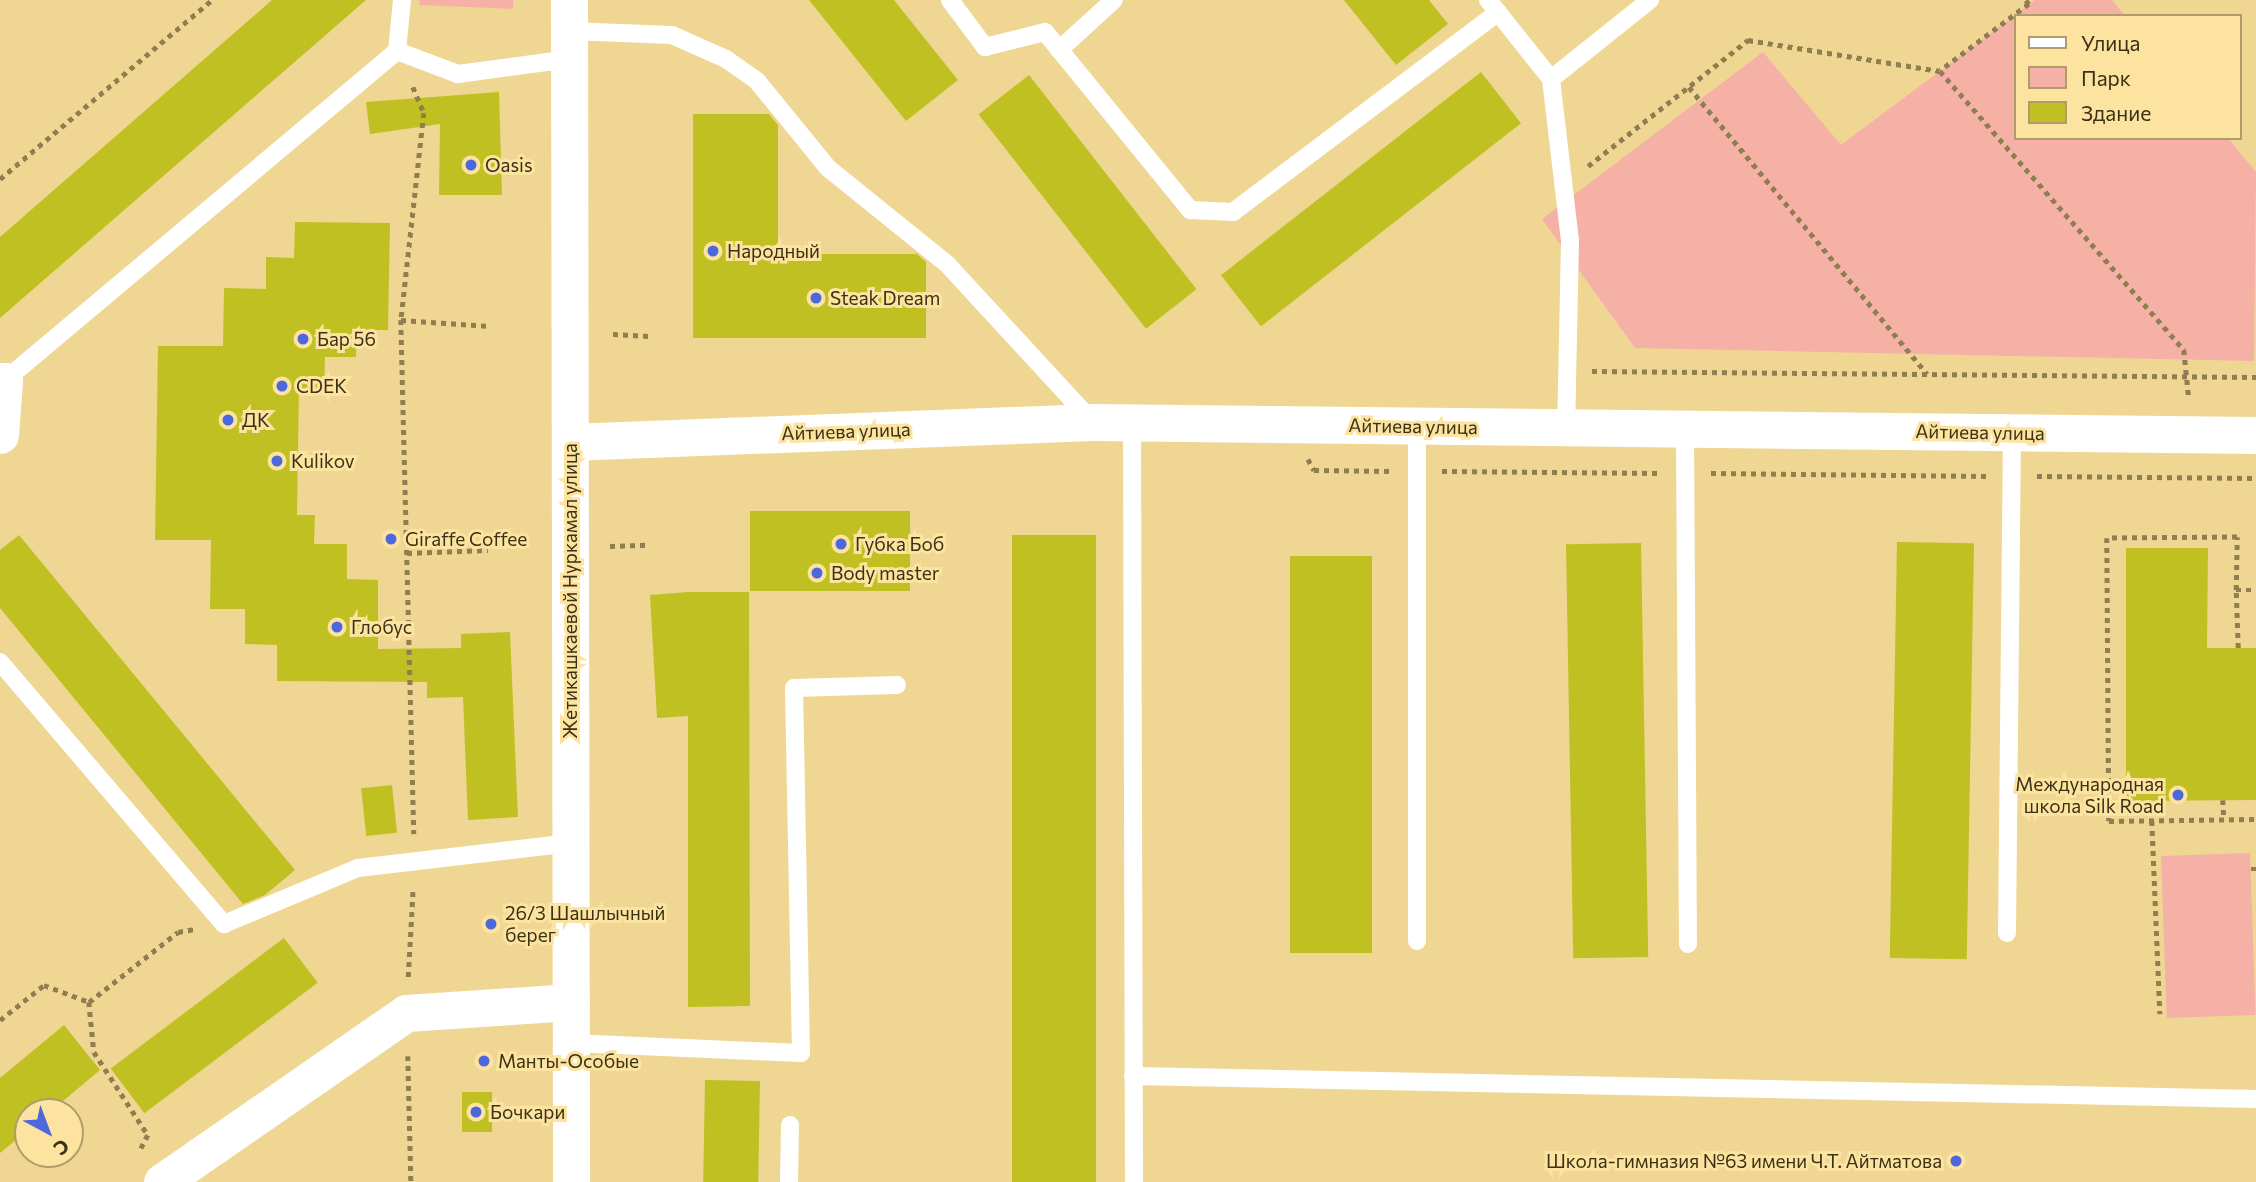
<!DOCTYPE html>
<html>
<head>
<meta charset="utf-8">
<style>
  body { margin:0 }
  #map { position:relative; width:2256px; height:1182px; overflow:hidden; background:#efd693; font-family:Commissioner,sans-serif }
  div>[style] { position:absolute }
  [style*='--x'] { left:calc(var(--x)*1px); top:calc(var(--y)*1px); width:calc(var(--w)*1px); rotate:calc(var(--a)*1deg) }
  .green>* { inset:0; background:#f5b1a5; transform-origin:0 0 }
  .building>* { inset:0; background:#c0c023; transform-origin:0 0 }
  .path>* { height:4.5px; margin-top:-2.25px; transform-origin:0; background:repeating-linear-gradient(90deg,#8f7e4f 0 5px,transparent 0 10px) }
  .lane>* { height:18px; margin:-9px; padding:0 9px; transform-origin:9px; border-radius:9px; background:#fff }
  .street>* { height:37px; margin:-18.5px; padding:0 18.5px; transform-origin:18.5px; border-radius:18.5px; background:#fff }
  .dots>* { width:19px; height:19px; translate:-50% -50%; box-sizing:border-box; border:4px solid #fde3a0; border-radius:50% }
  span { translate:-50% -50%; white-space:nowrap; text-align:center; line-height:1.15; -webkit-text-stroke:6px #fde3a0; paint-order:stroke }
  .poi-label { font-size:19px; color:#3b3115 }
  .left { translate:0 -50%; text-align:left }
  .right { translate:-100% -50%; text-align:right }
  .street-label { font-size:19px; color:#3b3115 }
  .legend { position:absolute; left:2014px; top:14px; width:228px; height:126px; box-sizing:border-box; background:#fde3a0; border:2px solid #af9c68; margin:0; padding:9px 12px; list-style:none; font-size:21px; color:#3b3115 }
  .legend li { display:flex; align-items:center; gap:14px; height:35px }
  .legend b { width:35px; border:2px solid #af9c68 }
  .north { position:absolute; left:14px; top:1098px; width:70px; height:70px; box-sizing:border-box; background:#fde3a0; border:2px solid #af9c68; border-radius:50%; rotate:139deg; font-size:19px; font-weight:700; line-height:28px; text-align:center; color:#3b3115 }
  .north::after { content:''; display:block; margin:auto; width:24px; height:32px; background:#4c68dc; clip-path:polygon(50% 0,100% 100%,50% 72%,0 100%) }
</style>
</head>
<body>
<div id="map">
  <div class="green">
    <div style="clip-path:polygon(420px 0,513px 0,513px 9px,419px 5px)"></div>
    <div style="clip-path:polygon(2035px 0,2112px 0,2125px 16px,2016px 16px,2016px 138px,2228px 138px,2256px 172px,2254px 361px,1635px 348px,1542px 219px,1763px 52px,1841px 145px)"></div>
    <div style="left:2250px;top:853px;width:162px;height:89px;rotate:88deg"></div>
  </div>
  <div class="building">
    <div style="clip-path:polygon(272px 0,366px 0,0 318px,0 237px)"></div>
    <div style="clip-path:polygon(809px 0,894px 0,958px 80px,906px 121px)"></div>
    <div style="clip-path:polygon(1344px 0,1429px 0,1448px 24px,1396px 65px)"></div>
    <div style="left:1481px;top:72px;width:65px;height:330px;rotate:52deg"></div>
    <div style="left:1029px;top:75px;width:272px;height:64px;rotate:52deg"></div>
    <div style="clip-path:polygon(499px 92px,502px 195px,439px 195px,440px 124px,370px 134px,366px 102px)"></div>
    <div style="clip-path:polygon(693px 114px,769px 114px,778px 125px,778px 254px,917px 254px,926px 262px,926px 338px,693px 338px)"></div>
    <div style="clip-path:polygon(295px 222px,390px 223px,388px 330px,357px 330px,356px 357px,325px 357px,324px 388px,299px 388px,297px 515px,315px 515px,314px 544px,347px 544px,347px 579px,378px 580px,378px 649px,461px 648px,461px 634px,510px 632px,518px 817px,468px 820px,463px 697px,427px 698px,427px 682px,277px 681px,277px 645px,245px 644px,245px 609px,210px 609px,211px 540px,155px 540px,158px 346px,223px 346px,224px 288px,266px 289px,266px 257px,294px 258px)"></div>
    <div style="left:910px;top:511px;width:80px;height:160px;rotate:90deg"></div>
    <div style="clip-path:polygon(19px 535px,295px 870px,265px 895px,243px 904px,0 608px,0 550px)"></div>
    <div style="left:1012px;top:535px;width:84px;height:647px"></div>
    <div style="left:1897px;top:542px;width:77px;height:416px;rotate:1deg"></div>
    <div style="left:1641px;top:543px;width:414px;height:75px;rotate:89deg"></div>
    <div style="clip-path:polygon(2126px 548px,2208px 548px,2207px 648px,2256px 648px,2256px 800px,2126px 801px)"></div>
    <div style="left:1372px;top:556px;width:397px;height:82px;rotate:90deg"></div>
    <div style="clip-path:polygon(688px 592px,749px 592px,750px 1006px,688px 1007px,688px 716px,657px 718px,650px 595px)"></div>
    <div style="left:392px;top:785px;width:48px;height:31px;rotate:84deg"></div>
    <div style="left:284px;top:938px;width:56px;height:217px;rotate:53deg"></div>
    <div style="clip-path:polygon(64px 1025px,100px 1070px,50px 1112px,28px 1112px,28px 1130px,0 1153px,0 1078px)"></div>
    <div style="left:705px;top:1080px;width:55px;height:102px;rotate:1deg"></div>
    <div style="left:462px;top:1092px;width:30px;height:40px"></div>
  </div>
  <div class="path">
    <div style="--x:2026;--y:0;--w:5;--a:53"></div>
    <div style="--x:2029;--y:4;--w:111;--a:143"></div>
    <div style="--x:1940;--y:71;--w:371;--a:48.8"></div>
    <div style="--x:2184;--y:350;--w:49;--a:84.2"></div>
    <div style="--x:413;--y:87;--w:28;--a:67"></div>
    <div style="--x:424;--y:113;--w:208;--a:96.3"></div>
    <div style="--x:401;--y:320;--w:514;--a:88.55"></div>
    <div style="--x:1689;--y:87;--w:373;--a:50.3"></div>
    <div style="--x:1588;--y:166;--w:204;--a:-38.2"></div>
    <div style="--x:1748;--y:40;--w:194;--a:9.2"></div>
    <div style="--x:0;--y:179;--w:277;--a:-40.2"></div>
    <div style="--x:401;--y:320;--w:89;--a:3.9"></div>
    <div style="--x:613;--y:334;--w:36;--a:3"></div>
    <div style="--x:1592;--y:371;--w:664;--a:0.52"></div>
    <div style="--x:1308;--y:459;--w:13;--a:61"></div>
    <div style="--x:1314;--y:470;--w:77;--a:0.7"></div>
    <div style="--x:1442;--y:471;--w:218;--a:0.5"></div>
    <div style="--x:1711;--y:473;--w:275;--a:0.6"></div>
    <div style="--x:2037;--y:476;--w:219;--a:0.5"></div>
    <div style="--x:610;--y:546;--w:37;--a:-2"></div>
    <div style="--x:407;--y:553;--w:81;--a:-2.1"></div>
    <div style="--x:2236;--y:590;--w:53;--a:-88.9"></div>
    <div style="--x:2237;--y:537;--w:130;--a:179.6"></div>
    <div style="--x:2107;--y:538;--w:283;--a:89.6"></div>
    <div style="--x:2109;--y:821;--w:147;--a:-0.8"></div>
    <div style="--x:2238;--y:648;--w:58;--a:-92"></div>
    <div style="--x:2236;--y:590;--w:20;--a:0"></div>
    <div style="--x:2223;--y:800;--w:20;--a:87"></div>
    <div style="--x:2152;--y:821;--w:193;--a:87.6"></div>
    <div style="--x:2251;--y:869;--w:5;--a:0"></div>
    <div style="--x:408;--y:977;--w:89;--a:-86.8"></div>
    <div style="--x:89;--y:1002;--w:50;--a:84.3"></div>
    <div style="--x:94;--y:1052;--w:99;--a:57"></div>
    <div style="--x:148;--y:1135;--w:18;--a:117"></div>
    <div style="--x:0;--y:1020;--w:56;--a:-38.5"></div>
    <div style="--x:44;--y:985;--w:48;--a:20.7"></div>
    <div style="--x:89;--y:1002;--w:113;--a:-38.2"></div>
    <div style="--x:178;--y:932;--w:17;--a:-10"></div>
    <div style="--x:408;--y:1056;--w:126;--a:88.6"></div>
  </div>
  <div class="lane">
    <div style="--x:950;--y:0;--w:59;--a:53.3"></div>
    <div style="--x:985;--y:47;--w:62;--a:-14"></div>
    <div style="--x:1045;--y:32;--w:230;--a:50.8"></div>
    <div style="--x:1190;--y:210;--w:43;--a:2.7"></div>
    <div style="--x:1233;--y:212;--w:332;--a:-37"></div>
    <div style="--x:1488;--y:0;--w:101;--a:51.4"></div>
    <div style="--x:1551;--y:79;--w:163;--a:83.3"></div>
    <div style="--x:1570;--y:241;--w:187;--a:91.2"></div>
    <div style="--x:569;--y:31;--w:103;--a:2.2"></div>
    <div style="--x:672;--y:35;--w:59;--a:24"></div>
    <div style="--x:726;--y:59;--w:38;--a:35"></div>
    <div style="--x:757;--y:81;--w:112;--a:50.8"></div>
    <div style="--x:828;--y:168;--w:153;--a:38.9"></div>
    <div style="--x:947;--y:264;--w:212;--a:47.3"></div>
    <div style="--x:1059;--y:50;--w:74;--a:-42.3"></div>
    <div style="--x:397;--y:51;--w:51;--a:-84.4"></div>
    <div style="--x:1551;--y:79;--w:127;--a:-38.6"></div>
    <div style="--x:4;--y:381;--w:513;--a:-40.02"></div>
    <div style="--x:397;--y:51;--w:65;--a:20.7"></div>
    <div style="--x:458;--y:74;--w:112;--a:-7.7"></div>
    <div style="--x:1132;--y:424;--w:758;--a:89.85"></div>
    <div style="--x:1417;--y:426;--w:515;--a:90"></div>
    <div style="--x:1685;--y:429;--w:515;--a:89.67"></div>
    <div style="--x:0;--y:662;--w:345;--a:49.5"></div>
    <div style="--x:224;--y:924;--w:145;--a:-22.7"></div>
    <div style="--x:358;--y:868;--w:214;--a:-6.7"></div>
    <div style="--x:2007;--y:933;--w:501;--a:-89.43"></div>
    <div style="--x:571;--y:1043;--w:230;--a:2.5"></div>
    <div style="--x:801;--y:1053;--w:365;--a:-91.1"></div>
    <div style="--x:794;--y:688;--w:103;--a:-1.7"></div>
    <div style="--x:1133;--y:1076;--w:1123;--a:1.17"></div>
    <div style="--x:789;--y:1182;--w:57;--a:-89"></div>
  </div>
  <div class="street">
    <div style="--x:569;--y:0;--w:1182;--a:89.9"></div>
    <div style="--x:0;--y:381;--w:4;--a:0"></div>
    <div style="--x:4;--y:381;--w:54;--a:94.2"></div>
    <div style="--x:570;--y:442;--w:523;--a:-2.19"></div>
    <div style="--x:1093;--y:422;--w:1163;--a:0.64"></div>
    <div style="--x:162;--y:1182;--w:297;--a:-34.7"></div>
    <div style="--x:406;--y:1013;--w:165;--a:-3.8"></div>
  </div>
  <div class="dots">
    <div style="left:471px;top:165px;background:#4c68dc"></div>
    <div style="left:713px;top:251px;background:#4c68dc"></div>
    <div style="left:816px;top:298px;background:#4c68dc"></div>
    <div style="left:303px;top:339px;background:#4c68dc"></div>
    <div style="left:282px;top:386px;background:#4c68dc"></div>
    <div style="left:228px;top:420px;background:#4c68dc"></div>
    <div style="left:277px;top:461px;background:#4c68dc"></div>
    <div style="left:391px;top:539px;background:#4c68dc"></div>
    <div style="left:841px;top:544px;background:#4c68dc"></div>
    <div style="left:817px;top:573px;background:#4c68dc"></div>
    <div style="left:337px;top:627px;background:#4c68dc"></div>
    <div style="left:2178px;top:795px;background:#4c68dc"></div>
    <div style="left:491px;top:924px;background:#4c68dc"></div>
    <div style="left:484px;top:1061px;background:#4c68dc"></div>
    <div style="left:476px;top:1112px;background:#4c68dc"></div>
    <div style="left:1956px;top:1161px;background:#4c68dc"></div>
  </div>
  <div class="poi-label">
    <span class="left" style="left:485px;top:165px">Oasis</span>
    <span class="left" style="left:727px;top:251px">Народный</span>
    <span class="left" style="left:830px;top:298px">Steak Dream</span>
    <span class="left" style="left:317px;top:339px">Бар 56</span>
    <span class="left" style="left:296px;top:386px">CDEK</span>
    <span class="left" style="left:242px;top:420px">ДК</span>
    <span class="left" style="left:291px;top:461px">Kulikov</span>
    <span class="left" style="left:405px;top:539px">Giraffe Coffee</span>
    <span class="left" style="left:855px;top:544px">Губка Боб</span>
    <span class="left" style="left:831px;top:573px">Body master</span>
    <span class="left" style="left:351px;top:627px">Глобус</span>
    <span class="right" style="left:2164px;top:795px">Международная<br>школа Silk Road</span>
    <span class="left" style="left:505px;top:924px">26/3 Шашлычный<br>берег</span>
    <span class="left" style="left:498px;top:1061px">Манты-Особые</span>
    <span class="left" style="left:490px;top:1112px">Бочкари</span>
    <span class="right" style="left:1942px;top:1161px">Школа-гимназия №63 имени Ч.Т. Айтматова</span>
  </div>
  <div class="street-label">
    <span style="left:1413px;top:426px;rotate:1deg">Айтиева улица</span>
    <span style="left:846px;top:431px;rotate:-2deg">Айтиева улица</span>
    <span style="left:1980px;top:432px;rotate:1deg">Айтиева улица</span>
    <span style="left:570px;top:591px;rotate:-90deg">Жетикашкаевой Нуркамал улица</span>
  </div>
  <ul class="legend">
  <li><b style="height:9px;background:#fff"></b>Улица</li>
  <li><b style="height:19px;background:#f5b1a5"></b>Парк</li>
  <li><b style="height:19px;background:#c0c023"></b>Здание</li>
  </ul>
  <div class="north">С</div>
</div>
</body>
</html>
